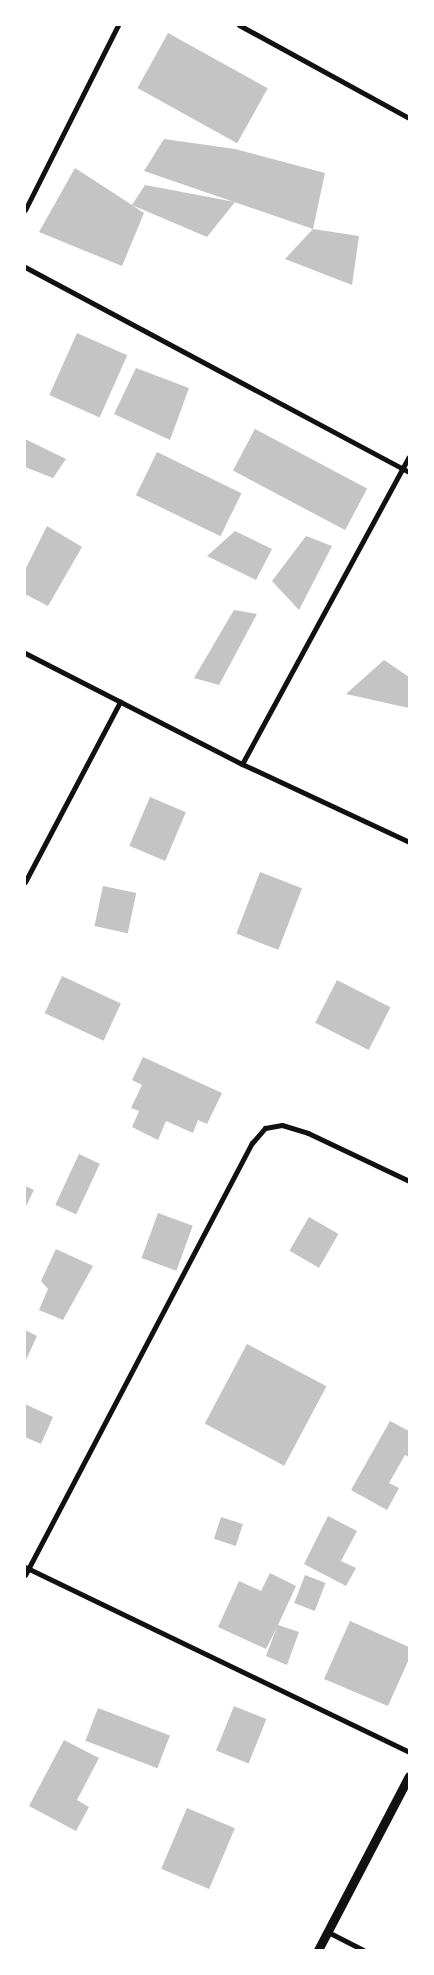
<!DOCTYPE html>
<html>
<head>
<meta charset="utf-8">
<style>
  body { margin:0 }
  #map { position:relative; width:434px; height:1975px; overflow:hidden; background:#fff; font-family:Cabin,sans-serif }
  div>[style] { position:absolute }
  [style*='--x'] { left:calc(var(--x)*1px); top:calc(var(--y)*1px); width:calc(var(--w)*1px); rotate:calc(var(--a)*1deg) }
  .building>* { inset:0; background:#c4c4c4; transform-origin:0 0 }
  .minor>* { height:5px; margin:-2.5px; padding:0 2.5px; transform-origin:2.5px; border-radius:2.5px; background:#111 }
  .tertiary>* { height:9px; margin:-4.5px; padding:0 4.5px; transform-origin:4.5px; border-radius:4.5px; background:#111 }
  span { translate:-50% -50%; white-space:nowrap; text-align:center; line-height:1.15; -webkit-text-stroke:4px #fff; paint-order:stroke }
  .frame { position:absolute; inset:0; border:26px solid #fff; pointer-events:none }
</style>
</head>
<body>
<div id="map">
  <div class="building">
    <div style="left:168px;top:33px;width:114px;height:63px;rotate:29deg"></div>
    <div style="clip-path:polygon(164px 139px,235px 149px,325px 173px,313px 229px,144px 171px)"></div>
    <div style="clip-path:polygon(75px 168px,132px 205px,145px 185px,235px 202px,207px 237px,132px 205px,144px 213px,122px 266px,39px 232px)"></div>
    <div style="clip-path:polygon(313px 229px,359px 236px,352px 285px,285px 259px)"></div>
    <div style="left:77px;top:333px;width:55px;height:68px;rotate:24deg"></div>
    <div style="clip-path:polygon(136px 368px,189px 388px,170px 440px,114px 414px)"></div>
    <div style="left:255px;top:429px;width:127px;height:47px;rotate:28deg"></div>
    <div style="clip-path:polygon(25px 439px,66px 459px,53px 478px,25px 467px)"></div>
    <div style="left:157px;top:452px;width:94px;height:48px;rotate:26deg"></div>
    <div style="clip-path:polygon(47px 526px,82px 547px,48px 606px,25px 594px,25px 570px)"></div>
    <div style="clip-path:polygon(235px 531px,272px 549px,256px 580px,207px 556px)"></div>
    <div style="clip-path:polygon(306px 536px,332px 546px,299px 610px,272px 581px)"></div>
    <div style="clip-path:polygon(234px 610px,257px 614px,219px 685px,194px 678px)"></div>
    <div style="clip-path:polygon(384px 660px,409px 677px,409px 708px,346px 694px)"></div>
    <div style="left:150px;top:797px;width:39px;height:53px;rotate:23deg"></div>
    <div style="left:260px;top:872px;width:45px;height:66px;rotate:21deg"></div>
    <div style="left:103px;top:886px;width:34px;height:41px;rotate:12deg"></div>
    <div style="left:62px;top:976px;width:65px;height:41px;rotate:25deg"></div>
    <div style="left:337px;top:980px;width:60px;height:48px;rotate:27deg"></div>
    <div style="clip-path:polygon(143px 1057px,222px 1093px,207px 1124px,198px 1120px,193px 1133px,166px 1121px,158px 1140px,132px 1127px,139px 1111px,131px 1108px,142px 1085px,132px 1080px)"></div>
    <div style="left:79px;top:1154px;width:23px;height:56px;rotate:25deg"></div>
    <div style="clip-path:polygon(25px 1186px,34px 1190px,25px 1208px)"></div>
    <div style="left:158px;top:1213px;width:37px;height:48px;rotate:20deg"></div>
    <div style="left:309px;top:1217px;width:34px;height:39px;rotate:30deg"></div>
    <div style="clip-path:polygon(56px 1249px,93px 1266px,63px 1320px,39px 1310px,48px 1289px,41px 1281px)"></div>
    <div style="clip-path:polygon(25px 1330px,37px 1336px,25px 1362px)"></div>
    <div style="left:247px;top:1344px;width:90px;height:90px;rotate:28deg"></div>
    <div style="clip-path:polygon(25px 1404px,53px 1417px,41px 1444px,25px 1437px)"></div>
    <div style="clip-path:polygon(390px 1421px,409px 1431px,409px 1457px,405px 1455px,389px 1483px,399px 1488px,387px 1510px,351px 1490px)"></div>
    <div style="clip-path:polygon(328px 1516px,357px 1531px,341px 1561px,356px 1568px,346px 1586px,304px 1564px)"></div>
    <div style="left:221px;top:1517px;width:23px;height:23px;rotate:18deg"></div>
    <div style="clip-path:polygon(270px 1573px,296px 1586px,278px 1625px,299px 1632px,287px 1665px,266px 1656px,277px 1627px,266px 1649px,218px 1627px,239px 1581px,261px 1591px)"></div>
    <div style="left:305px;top:1575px;width:22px;height:30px;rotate:21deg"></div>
    <div style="clip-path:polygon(350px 1621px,409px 1647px,409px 1659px,388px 1706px,324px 1679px)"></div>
    <div style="left:234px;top:1706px;width:35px;height:48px;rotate:22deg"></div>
    <div style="left:98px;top:1708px;width:77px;height:35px;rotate:21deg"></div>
    <div style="clip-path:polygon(64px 1740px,99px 1758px,77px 1800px,89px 1807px,76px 1831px,29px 1806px)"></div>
    <div style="left:187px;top:1808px;width:52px;height:66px;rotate:23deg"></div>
  </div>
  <div class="minor">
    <div style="--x:239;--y:25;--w:194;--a:28.7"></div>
    <div style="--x:25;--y:210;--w:207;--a:-63.3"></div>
    <div style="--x:25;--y:267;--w:435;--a:28.1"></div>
    <div style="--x:25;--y:653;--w:244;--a:27.1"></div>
    <div style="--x:242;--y:764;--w:184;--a:25"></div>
    <div style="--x:242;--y:764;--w:349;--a:-61.5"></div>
    <div style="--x:25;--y:882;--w:204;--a:-62.2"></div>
    <div style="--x:25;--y:1567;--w:426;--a:25.7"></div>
    <div style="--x:25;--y:1575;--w:488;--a:-62.3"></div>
    <div style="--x:252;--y:1143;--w:20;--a:-49"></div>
    <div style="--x:265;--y:1128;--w:17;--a:-10"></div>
    <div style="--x:282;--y:1125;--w:27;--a:17"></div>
    <div style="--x:308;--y:1133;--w:112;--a:25.4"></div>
    <div style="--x:328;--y:1932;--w:39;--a:27"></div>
  </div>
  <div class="tertiary">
    <div style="--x:318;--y:1950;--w:196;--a:-62.4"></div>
  </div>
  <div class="frame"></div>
</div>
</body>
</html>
